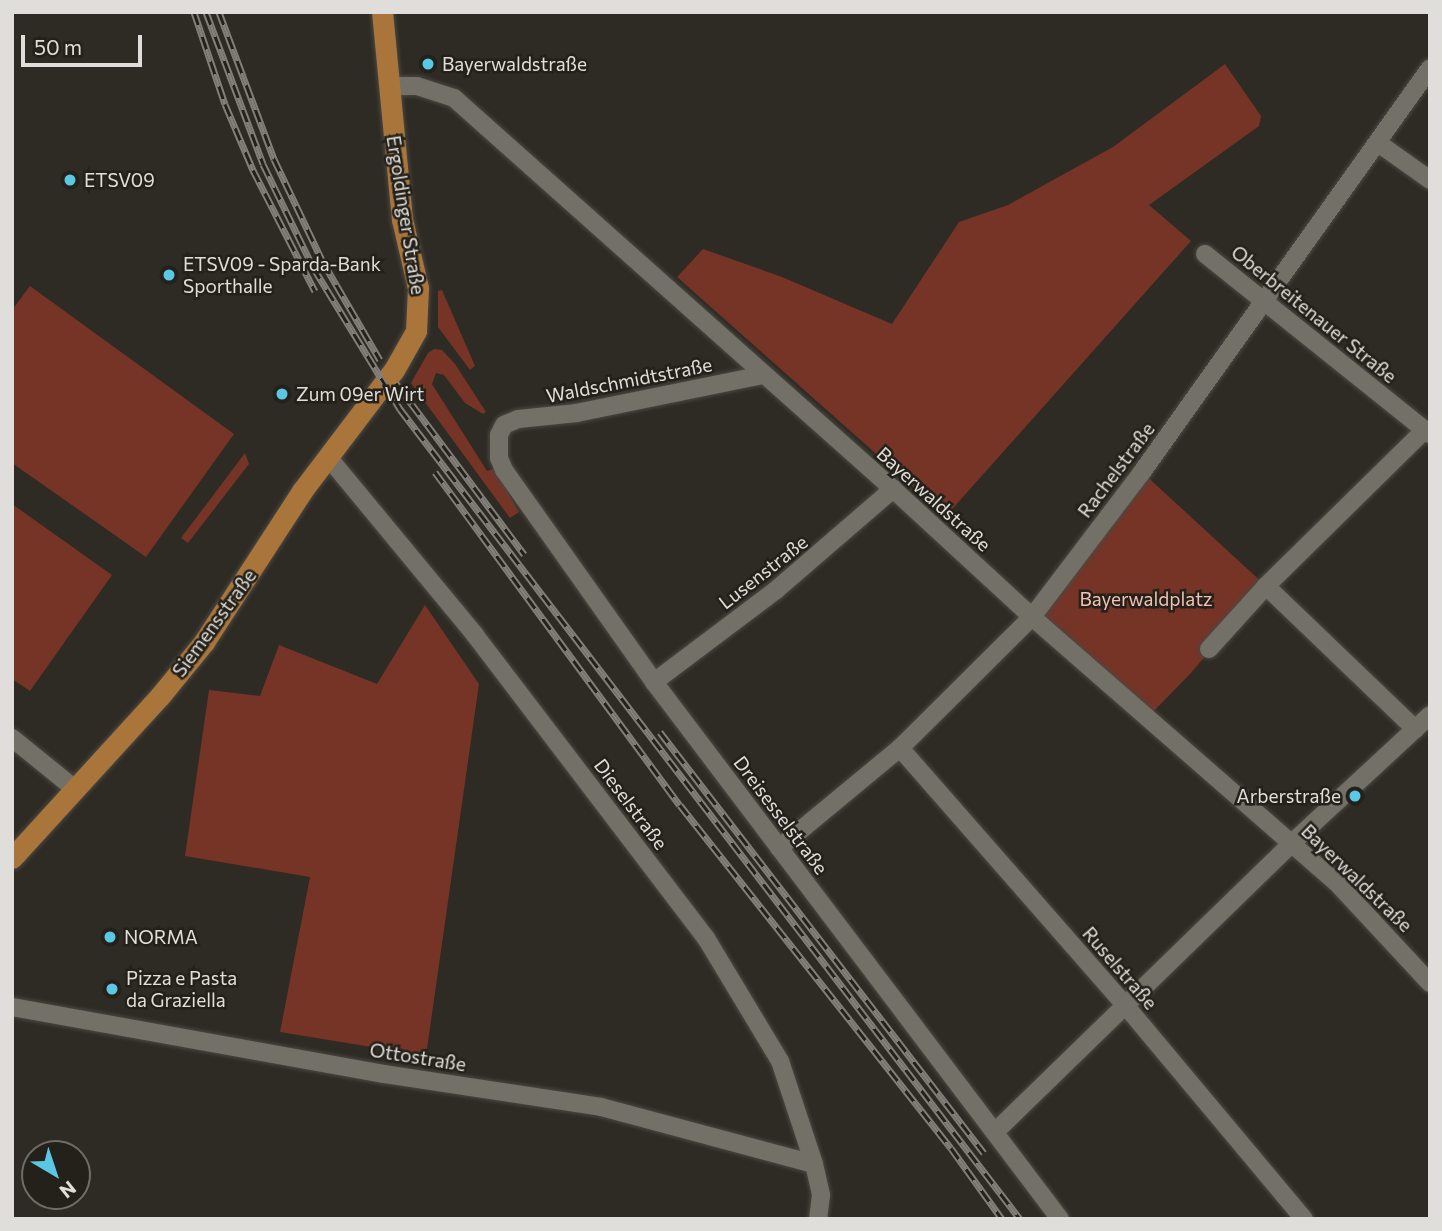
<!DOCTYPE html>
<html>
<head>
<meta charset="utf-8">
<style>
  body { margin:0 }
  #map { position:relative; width:1442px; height:1231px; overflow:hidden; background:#2e2a24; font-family:Commissioner,sans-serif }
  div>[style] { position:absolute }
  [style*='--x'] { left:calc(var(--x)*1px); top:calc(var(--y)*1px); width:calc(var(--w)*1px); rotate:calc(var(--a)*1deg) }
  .green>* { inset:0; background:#763426 }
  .roads { filter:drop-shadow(0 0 2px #4b4842) drop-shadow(0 0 2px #4b4842) }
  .minor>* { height:18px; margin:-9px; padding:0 9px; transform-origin:9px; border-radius:9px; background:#737068 }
  .major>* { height:21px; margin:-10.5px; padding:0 10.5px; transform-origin:10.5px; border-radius:10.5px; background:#aa753b }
  .rail>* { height:7px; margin-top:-3.5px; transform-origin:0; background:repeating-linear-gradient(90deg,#24211a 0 13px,#827e79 0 26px); box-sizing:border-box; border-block:2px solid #827e79 }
  .dots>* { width:19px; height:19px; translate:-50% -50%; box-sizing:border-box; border:4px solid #24211a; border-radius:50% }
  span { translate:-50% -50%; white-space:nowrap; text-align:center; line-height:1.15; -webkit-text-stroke:5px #24211a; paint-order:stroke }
  .poi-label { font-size:19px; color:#e0deda }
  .left { translate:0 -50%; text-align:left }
  .right { translate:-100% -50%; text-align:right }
  .street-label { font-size:19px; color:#e0deda }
  .park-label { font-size:19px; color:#f4c1b5 }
  .frame { position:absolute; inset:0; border:14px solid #e0deda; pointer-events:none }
  .north { position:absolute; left:21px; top:1140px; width:70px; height:70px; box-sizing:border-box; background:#24211a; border:2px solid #6f6d67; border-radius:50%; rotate:141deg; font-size:19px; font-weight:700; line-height:28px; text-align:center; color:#e0deda }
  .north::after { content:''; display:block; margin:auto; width:24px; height:32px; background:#5ac8e5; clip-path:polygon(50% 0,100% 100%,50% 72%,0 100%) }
  .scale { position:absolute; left:21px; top:35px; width:121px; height:32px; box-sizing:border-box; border:4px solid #e0deda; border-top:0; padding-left:9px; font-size:21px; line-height:24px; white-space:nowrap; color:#e0deda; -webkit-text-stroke:5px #24211a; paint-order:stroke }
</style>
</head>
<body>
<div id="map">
  <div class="green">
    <div style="clip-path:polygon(1225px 64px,1261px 116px,1259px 126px,1149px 205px,1191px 241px,946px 516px,677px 277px,703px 249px,782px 277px,892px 324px,959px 222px,1008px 205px,1113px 147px)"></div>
    <div style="clip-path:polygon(30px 286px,234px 434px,146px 557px,12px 463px,12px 310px)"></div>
    <div style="clip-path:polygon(442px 290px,475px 366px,470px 370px,438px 327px,438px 291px)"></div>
    <div style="clip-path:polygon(434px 349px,442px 350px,455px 364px,486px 412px,483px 414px,465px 403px,444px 375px,436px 373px,432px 384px,487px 471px,494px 469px,519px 512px,510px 518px,411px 383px,428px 353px)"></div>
    <div style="clip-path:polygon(245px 453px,249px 464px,188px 543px,181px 538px)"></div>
    <div style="clip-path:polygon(1142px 472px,1266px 586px,1190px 674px,1148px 717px,1032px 617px)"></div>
    <div style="clip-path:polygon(12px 504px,112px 575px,30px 691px,12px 679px)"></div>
    <div style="clip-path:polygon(425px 605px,479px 684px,426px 1056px,280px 1032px,310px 877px,185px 856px,209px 690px,260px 696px,279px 645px,377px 684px)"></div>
  </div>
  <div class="roads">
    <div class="minor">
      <div style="--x:389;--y:86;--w:28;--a:0"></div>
      <div style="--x:417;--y:86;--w:39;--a:18"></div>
      <div style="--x:454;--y:98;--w:588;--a:41.69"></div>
      <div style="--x:893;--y:489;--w:189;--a:42.6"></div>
      <div style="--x:1032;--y:617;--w:403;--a:41.1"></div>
      <div style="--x:1336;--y:882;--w:138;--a:47.1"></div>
      <div style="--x:1378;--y:143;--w:64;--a:35.4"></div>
      <div style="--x:1205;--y:254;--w:288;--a:38.7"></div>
      <div style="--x:763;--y:375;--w:190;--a:168.5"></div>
      <div style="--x:577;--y:413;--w:59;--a:174.2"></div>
      <div style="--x:518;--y:419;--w:15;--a:157"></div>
      <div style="--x:504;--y:425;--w:11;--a:117"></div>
      <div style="--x:499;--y:435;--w:23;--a:90"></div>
      <div style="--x:499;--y:458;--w:13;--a:67"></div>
      <div style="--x:504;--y:470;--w:260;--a:54.7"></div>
      <div style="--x:654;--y:682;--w:673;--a:52.91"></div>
      <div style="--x:328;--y:457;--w:231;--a:50.4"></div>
      <div style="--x:475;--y:635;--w:381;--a:52.7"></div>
      <div style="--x:706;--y:938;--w:144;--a:59"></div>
      <div style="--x:780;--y:1061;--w:108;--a:71.7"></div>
      <div style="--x:814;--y:1164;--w:32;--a:77"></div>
      <div style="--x:821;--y:1195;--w:24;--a:97"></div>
      <div style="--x:1266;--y:586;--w:207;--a:43.8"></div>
      <div style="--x:1209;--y:649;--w:85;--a:-47.9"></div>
      <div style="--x:1266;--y:586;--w:223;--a:-44.5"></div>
      <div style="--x:654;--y:682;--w:153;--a:-37"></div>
      <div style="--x:776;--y:590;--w:155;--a:-40.8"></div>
      <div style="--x:12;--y:738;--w:81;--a:39"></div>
      <div style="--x:900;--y:748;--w:342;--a:48.8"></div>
      <div style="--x:1125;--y:1005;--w:279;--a:50.1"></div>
      <div style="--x:779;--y:848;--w:157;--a:-39.6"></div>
      <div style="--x:900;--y:748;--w:186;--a:-44.8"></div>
      <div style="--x:1032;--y:617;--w:182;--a:-52.8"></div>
      <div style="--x:1142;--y:472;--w:496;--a:-54.5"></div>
      <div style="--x:12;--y:1007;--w:378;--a:10.2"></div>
      <div style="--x:384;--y:1074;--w:219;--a:8.6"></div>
      <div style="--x:601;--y:1107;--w:220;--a:15"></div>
      <div style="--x:996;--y:1131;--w:413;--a:-44.2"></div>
      <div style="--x:1292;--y:843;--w:188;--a:-42.8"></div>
    </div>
    <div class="major">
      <div style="--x:12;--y:858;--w:219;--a:-47.6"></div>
      <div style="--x:160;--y:696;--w:70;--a:-50.8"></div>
      <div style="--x:204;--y:642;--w:180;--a:-57"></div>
      <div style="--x:302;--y:491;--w:152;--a:-52.8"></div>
      <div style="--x:394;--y:370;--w:45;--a:-60.6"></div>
      <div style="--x:416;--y:331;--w:43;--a:-87.3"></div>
      <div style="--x:418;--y:288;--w:71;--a:-103.1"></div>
      <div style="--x:402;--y:219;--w:208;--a:-95.5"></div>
    </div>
  </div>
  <div class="rail">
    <div style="--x:194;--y:12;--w:97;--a:71.4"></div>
    <div style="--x:225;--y:104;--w:72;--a:67"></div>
    <div style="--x:253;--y:170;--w:136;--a:62.9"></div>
    <div style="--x:206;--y:12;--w:162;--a:69.4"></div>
    <div style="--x:263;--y:164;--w:114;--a:64.1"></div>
    <div style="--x:313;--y:267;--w:167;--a:58.5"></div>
    <div style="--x:400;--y:409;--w:1020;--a:52.57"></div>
    <div style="--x:219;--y:12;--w:157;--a:69.5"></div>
    <div style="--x:274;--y:159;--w:114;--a:64.6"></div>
    <div style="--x:323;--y:262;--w:113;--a:59.8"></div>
    <div style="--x:396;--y:383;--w:214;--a:53.2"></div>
    <div style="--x:435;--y:472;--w:413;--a:53.7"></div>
    <div style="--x:680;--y:805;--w:437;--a:51.7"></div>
    <div style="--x:951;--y:1148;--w:87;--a:54.3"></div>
    <div style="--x:660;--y:732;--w:531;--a:52.42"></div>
  </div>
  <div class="dots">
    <div style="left:428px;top:64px;background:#5ac8e5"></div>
    <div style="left:70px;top:180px;background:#5ac8e5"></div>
    <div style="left:169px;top:275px;background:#5ac8e5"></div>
    <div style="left:282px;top:394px;background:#5ac8e5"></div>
    <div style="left:1355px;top:796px;background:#5ac8e5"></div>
    <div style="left:110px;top:937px;background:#5ac8e5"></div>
    <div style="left:112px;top:989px;background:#5ac8e5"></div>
  </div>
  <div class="poi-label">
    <span class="left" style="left:442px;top:64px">Bayerwaldstraße</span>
    <span class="left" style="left:84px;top:180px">ETSV09</span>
    <span class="left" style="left:183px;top:275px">ETSV09 - Sparda-Bank<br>Sporthalle</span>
    <span class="left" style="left:296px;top:394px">Zum 09er Wirt</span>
    <span class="right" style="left:1341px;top:796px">Arberstraße</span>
    <span class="left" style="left:124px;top:937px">NORMA</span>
    <span class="left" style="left:126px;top:989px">Pizza e Pasta<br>da Graziella</span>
  </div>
  <div class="street-label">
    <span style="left:406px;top:215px;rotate:81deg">Ergoldinger Straße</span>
    <span style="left:1314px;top:314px;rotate:39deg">Oberbreitenauer Straße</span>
    <span style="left:629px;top:380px;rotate:-11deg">Waldschmidtstraße</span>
    <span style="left:1116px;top:470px;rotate:-53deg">Rachelstraße</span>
    <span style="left:934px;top:499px;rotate:42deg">Bayerwaldstraße</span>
    <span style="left:763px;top:572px;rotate:-38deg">Lusenstraße</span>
    <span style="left:214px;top:623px;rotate:-54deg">Siemensstraße</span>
    <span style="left:631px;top:804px;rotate:53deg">Dieselstraße</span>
    <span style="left:781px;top:815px;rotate:53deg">Dreisesselstraße</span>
    <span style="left:1357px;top:878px;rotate:44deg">Bayerwaldstraße</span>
    <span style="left:1120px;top:968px;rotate:49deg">Ruselstraße</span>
    <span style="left:418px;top:1057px;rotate:9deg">Ottostraße</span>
  </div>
  <div class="park-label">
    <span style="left:1146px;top:599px">Bayerwaldplatz</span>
  </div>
  <div class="frame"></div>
  <div class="north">N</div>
  <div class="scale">50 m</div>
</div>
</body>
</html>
